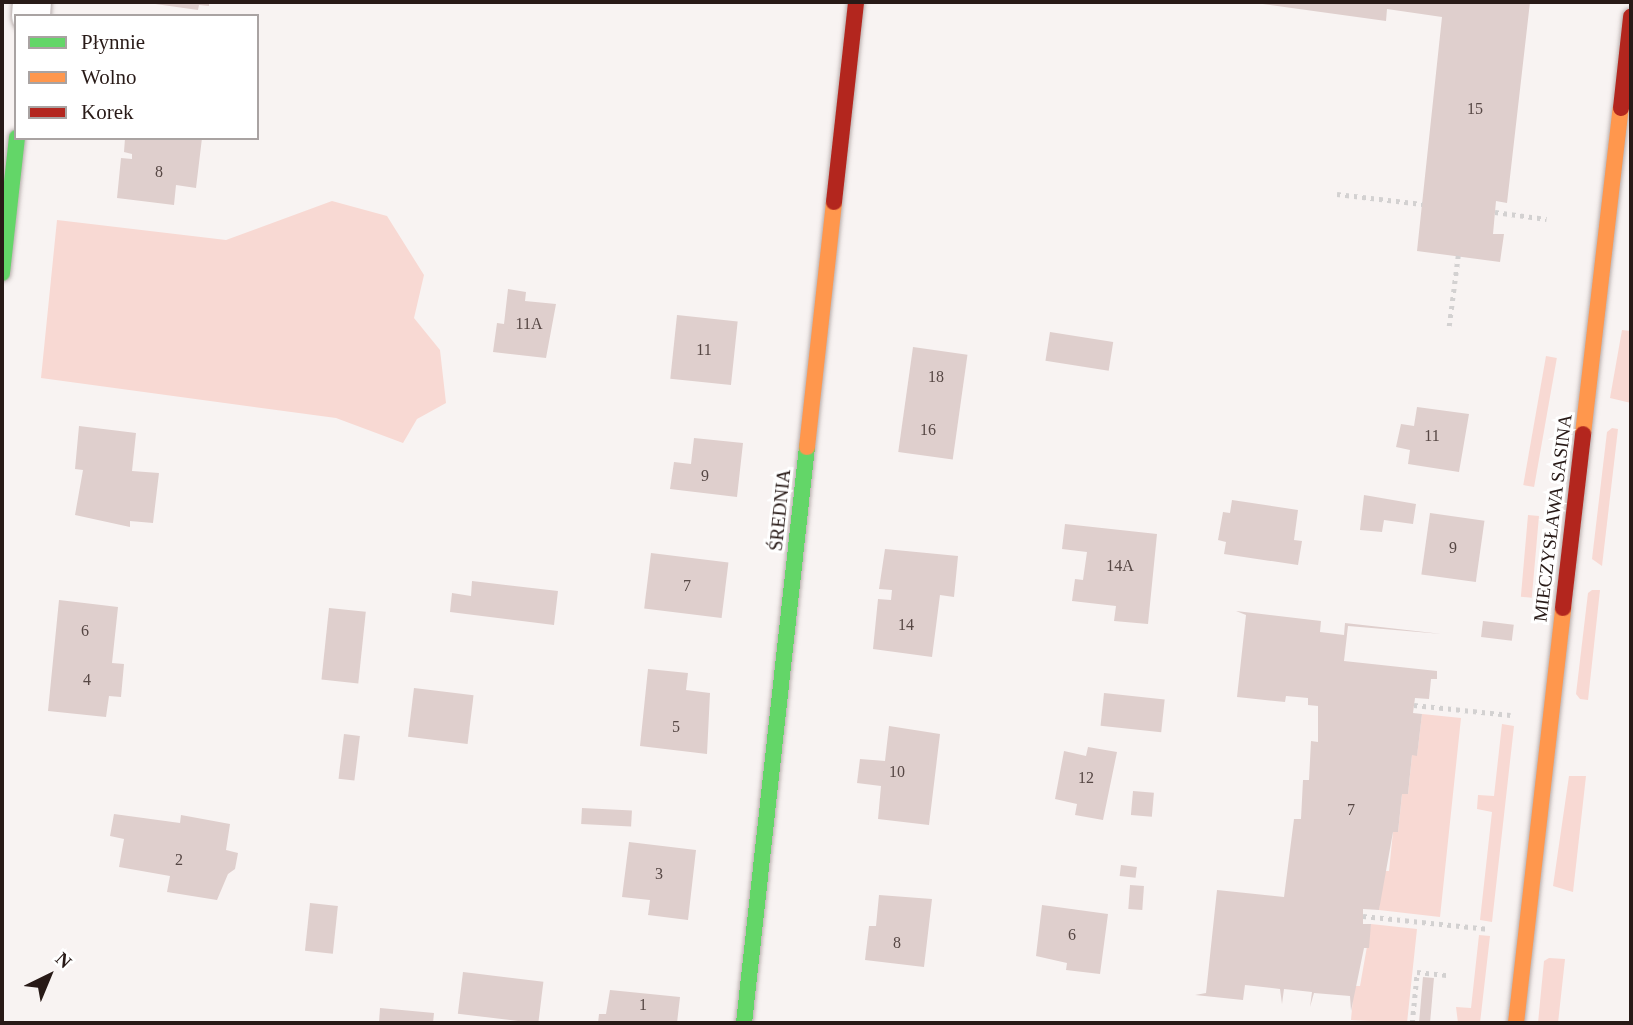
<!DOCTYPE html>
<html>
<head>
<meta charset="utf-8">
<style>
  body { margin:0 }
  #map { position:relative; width:1633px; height:1025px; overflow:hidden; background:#f8f3f2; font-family:Georgia,serif }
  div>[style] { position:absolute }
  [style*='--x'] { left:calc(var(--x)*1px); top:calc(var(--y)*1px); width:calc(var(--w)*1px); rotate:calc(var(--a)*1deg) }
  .green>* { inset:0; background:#f8d9d3; transform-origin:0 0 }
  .building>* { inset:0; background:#dfcfcd; transform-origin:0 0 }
  .path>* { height:4.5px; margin-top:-2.25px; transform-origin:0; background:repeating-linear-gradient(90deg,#d3d1d1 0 3.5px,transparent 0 8.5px) }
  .roads { filter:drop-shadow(0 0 2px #b7adac) drop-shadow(0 0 2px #b7adac) }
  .street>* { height:38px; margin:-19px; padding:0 19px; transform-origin:19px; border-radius:19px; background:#fefdfd }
  .fast>* { height:16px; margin:-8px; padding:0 8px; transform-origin:8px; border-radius:8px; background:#63d668 }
  .slow>* { height:16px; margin:-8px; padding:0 8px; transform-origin:8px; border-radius:8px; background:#ff974d }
  .jam>* { height:16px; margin:-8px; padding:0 8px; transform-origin:8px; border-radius:8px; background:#b3261e }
  span { translate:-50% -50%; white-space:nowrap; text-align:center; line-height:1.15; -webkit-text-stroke:6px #fff; paint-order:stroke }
  .number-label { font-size:16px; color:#564744 }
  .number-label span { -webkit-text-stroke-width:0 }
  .street-label { font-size:19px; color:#281a17 }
  .frame { position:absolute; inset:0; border:4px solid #281a17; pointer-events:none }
  .legend { position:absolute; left:14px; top:14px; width:245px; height:126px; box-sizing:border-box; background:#fff; border:2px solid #a9a3a2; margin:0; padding:9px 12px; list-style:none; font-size:21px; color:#281a17 }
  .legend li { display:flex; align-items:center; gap:14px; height:35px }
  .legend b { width:35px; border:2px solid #a9a3a2 }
  .north { position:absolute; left:14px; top:941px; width:70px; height:70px; -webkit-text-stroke:5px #fff; paint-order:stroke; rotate:43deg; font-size:19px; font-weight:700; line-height:28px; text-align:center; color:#281a17 }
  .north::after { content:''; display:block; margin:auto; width:24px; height:32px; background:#281a17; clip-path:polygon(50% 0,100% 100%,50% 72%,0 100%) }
</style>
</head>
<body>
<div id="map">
  <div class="green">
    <div style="clip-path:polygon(332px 201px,387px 216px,424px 275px,414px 318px,440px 350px,446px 403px,417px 419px,403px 443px,336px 418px,41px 378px,57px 220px,226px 240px)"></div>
    <div style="clip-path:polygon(1622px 330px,1631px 331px,1631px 403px,1610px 398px)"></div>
    <div style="left:1546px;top:356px;width:11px;height:131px;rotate:10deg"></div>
    <div style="clip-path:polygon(1612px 428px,1618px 429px,1602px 566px,1592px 559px,1607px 432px)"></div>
    <div style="left:1528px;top:515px;width:11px;height:82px;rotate:5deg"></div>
    <div style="clip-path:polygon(1592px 590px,1600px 590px,1588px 700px,1580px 699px,1576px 694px,1588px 593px)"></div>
    <div style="clip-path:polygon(1422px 714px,1461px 718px,1440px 917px,1379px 910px,1383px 871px,1389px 871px,1393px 832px,1398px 832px,1402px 794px,1408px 794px,1412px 755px,1417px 755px)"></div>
    <div style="clip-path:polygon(1502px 724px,1514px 726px,1492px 922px,1480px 920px,1492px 812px,1477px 809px,1478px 795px,1494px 796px)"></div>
    <div style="clip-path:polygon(1569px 776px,1586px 776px,1573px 892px,1553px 886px)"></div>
    <div style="clip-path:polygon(1371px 924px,1417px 929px,1407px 1023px,1351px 1020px,1354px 986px,1360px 986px)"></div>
    <div style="clip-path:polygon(1479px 935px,1490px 936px,1480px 1023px,1458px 1023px,1456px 1007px,1471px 1008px)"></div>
    <div style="clip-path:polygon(1549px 958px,1565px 959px,1558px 1023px,1538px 1023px,1544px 961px)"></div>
  </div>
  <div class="building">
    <div style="clip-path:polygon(141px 2px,209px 2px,209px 6px,199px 5px,198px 10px)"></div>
    <div style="clip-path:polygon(1248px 2px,1530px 2px,1507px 203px,1496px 201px,1493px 234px,1504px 234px,1500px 262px,1417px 251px,1442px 17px,1387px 9px,1386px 21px)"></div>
    <div style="clip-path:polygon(125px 138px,202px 138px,196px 188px,176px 185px,174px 205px,117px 198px,121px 158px,132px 159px,132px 154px,124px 152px)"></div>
    <div style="clip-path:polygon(508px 289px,526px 292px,525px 301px,556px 304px,546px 358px,493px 352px,497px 323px,504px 324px)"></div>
    <div style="left:677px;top:315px;width:61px;height:64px;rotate:6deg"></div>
    <div style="left:1050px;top:332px;width:64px;height:29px;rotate:9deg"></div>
    <div style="left:913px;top:347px;width:55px;height:106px;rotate:8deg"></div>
    <div style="clip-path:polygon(1417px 407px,1469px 414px,1459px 472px,1408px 464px,1410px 450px,1396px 447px,1401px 424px,1414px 426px)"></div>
    <div style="clip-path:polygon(79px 426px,136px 433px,132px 471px,159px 473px,153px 523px,130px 521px,130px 527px,75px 515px,83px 470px,75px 469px)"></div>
    <div style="clip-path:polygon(694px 438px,743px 443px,737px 497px,670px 489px,674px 462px,691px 464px)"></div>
    <div style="clip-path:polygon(1364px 495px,1416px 504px,1413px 524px,1384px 520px,1382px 532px,1360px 530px)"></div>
    <div style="clip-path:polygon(1232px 500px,1298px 510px,1294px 540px,1302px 541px,1298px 565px,1224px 554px,1226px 542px,1218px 540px,1223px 512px,1230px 513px)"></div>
    <div style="left:1430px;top:513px;width:55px;height:62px;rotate:8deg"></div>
    <div style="clip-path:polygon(1065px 524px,1157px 534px,1148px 624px,1114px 621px,1116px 606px,1072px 601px,1075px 579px,1083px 580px,1087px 552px,1062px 549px)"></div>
    <div style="clip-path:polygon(885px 549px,958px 556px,954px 597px,940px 595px,932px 657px,873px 649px,878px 599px,891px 600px,892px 590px,879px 589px)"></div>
    <div style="left:651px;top:553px;width:78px;height:56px;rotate:7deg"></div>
    <div style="clip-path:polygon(472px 581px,558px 591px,554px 625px,450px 612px,452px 593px,471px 596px)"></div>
    <div style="clip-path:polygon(59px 600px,118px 607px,112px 663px,124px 664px,121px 697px,109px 696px,106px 717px,48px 711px)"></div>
    <div style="left:329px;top:608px;width:37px;height:72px;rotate:6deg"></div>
    <div style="clip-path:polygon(1236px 611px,1321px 621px,1320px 632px,1344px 635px,1345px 623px,1442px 634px,1348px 626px,1344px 661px,1437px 671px,1437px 679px,1431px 679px,1429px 699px,1415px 698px,1413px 713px,1422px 714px,1417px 756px,1412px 755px,1408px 794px,1402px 794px,1398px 832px,1393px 832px,1379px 910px,1363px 909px,1363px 924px,1371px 924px,1369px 948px,1364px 948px,1351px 1011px,1350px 996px,1314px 993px,1310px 1007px,1312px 992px,1284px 989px,1282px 1004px,1280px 989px,1245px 985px,1243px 1000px,1195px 995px,1206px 993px,1217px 890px,1284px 897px,1294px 819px,1301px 819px,1303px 780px,1309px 780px,1311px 741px,1318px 742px,1318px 706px,1308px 705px,1308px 698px,1286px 696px,1285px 702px,1237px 697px,1246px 615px)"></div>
    <div style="left:1483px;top:621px;width:31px;height:16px;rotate:7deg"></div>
    <div style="clip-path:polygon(648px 669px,688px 673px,686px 690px,710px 693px,707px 754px,640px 746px)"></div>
    <div style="left:414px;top:688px;width:60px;height:49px;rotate:7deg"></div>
    <div style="left:1104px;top:693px;width:61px;height:33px;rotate:6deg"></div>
    <div style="clip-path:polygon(889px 726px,940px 734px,929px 825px,878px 819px,881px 786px,857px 783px,860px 759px,885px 761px)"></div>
    <div style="left:344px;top:734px;width:16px;height:45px;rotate:7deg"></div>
    <div style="clip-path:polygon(1088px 747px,1117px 752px,1103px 820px,1075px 815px,1077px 804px,1055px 799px,1064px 751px,1086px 756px)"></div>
    <div style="left:1133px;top:791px;width:21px;height:24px;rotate:5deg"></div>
    <div style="left:582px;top:808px;width:50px;height:16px;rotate:3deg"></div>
    <div style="clip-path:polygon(114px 814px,180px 823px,181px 815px,230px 824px,226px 850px,238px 853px,235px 869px,228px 874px,217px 900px,167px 892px,170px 876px,119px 867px,124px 839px,110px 836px)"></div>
    <div style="clip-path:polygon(629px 842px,696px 850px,688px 920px,648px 915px,650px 900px,622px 897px)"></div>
    <div style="left:1121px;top:865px;width:16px;height:11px;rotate:7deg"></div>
    <div style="left:1130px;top:885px;width:14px;height:24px;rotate:4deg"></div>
    <div style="clip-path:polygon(879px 895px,932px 899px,924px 967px,865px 960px,869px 926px,876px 926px)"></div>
    <div style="left:310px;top:903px;width:28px;height:48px;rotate:6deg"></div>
    <div style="clip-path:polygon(1042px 905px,1108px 914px,1100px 974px,1066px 970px,1067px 963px,1036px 956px)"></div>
    <div style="left:463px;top:972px;width:81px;height:42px;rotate:7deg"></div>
    <div style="left:1423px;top:977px;width:11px;height:46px;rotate:5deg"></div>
    <div style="clip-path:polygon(610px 990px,680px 997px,677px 1023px,598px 1023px,599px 1014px,606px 1014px)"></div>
    <div style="clip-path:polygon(380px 1008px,434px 1013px,433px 1023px,379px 1023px)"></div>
  </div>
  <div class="path">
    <div style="--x:1337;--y:194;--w:86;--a:6.7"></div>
    <div style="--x:1495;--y:212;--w:52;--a:7.7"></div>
    <div style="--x:1449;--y:326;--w:71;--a:-82.7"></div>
    <div style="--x:1414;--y:705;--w:97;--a:5.9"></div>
    <div style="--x:1363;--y:916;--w:127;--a:5.9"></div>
    <div style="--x:1412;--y:1023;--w:51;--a:-84.4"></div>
    <div style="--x:1417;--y:972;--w:30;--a:6"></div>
  </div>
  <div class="roads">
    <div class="street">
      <div style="--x:31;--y:16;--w:14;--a:-86"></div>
    </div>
    <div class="fast">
      <div style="--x:2;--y:273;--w:136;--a:-83.7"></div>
      <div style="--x:744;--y:1023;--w:579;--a:-83.76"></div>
    </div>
    <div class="slow">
      <div style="--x:1583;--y:434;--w:328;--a:-83.4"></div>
      <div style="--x:807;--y:447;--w:246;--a:-83.7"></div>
      <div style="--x:1516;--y:1023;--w:418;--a:-83.5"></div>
    </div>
    <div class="jam">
      <div style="--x:1621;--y:108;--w:92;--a:-83.7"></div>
      <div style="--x:834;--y:202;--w:201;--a:-83.7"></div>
      <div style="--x:1563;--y:608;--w:175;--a:-83.4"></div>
    </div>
  </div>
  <div class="number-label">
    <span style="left:1475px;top:109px">15</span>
    <span style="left:159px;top:172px">8</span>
    <span style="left:529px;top:324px">11A</span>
    <span style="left:704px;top:350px">11</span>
    <span style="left:936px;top:377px">18</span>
    <span style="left:928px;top:430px">16</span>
    <span style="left:1432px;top:436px">11</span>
    <span style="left:705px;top:476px">9</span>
    <span style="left:1453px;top:548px">9</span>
    <span style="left:1120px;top:566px">14A</span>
    <span style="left:687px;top:586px">7</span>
    <span style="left:906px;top:625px">14</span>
    <span style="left:85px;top:631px">6</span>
    <span style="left:87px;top:680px">4</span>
    <span style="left:676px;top:727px">5</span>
    <span style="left:897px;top:772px">10</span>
    <span style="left:1086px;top:778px">12</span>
    <span style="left:1351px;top:810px">7</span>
    <span style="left:179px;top:860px">2</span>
    <span style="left:659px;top:874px">3</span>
    <span style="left:1072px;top:935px">6</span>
    <span style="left:897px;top:943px">8</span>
    <span style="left:643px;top:1005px">1</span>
  </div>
  <div class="street-label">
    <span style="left:780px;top:510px;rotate:-84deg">ŚREDNIA</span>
    <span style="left:1553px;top:518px;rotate:-83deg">MIECZYSŁAWA SASINA</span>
  </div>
  <div class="frame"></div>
  <ul class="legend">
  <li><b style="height:9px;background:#63d668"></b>Płynnie</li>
  <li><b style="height:9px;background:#ff974d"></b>Wolno</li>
  <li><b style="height:9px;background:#b3261e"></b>Korek</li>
  </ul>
  <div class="north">N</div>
</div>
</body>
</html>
